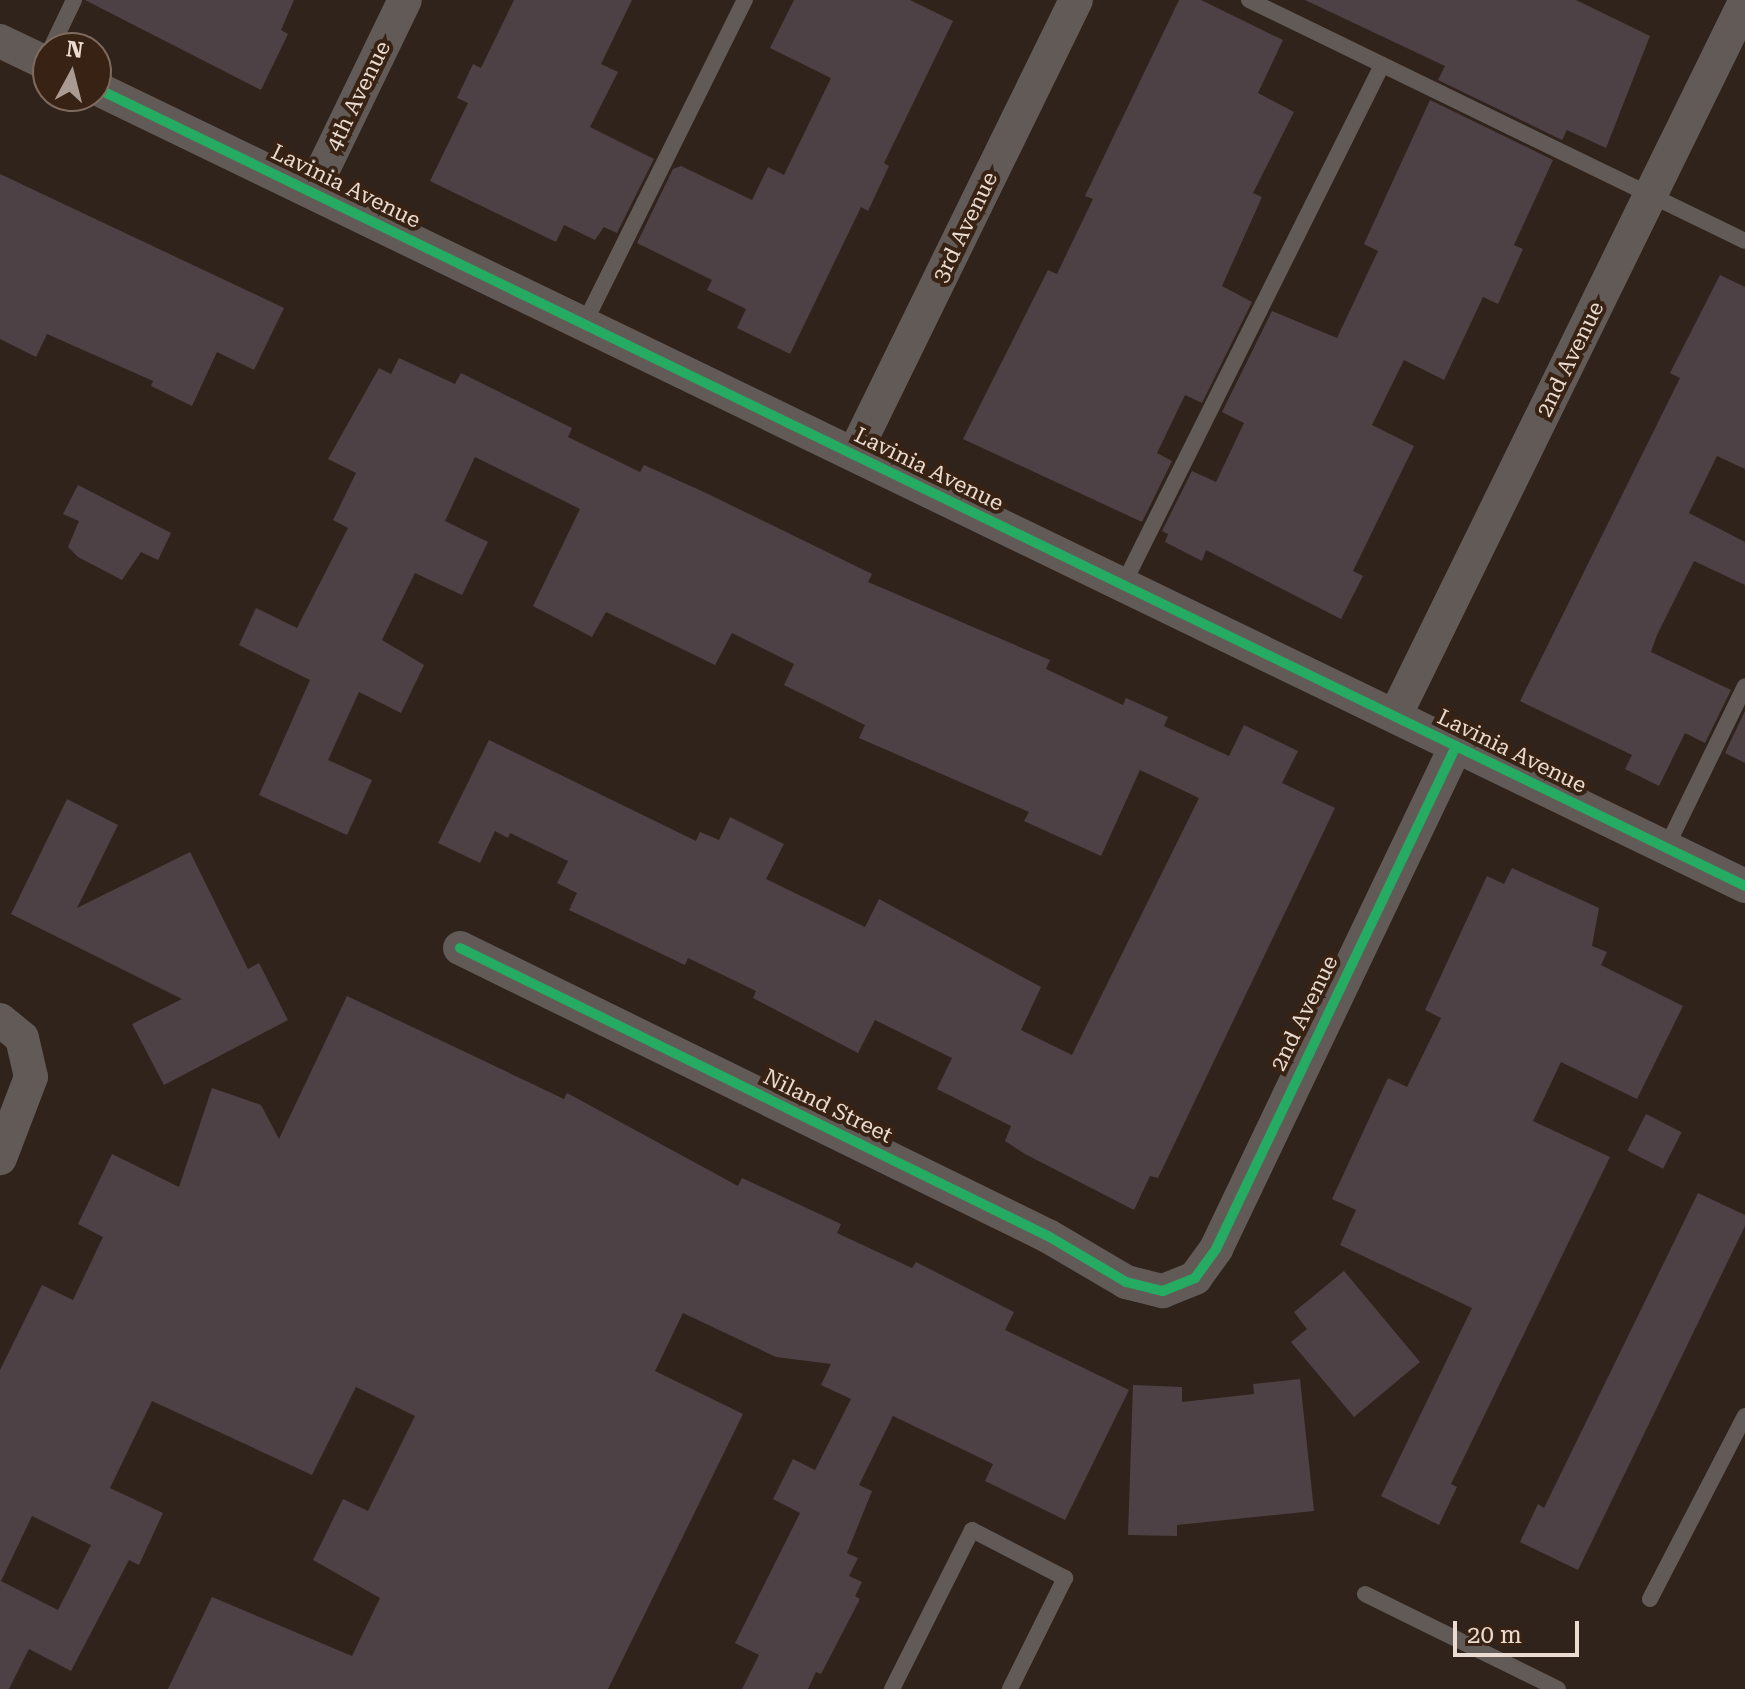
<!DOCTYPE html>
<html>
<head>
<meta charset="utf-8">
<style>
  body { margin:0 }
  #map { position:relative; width:1745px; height:1689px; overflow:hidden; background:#30231b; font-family:"Roboto Serif",serif }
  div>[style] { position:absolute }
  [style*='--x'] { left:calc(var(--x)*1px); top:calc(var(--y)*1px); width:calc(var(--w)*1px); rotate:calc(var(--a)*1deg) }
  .building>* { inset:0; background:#4e4145; transform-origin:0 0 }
  .service>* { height:16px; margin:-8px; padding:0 8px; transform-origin:8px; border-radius:8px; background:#615a57 }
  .minor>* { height:34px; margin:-17px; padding:0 17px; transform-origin:17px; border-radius:17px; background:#615a57 }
  .cycleway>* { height:10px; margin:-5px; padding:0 5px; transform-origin:5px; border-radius:5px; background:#26ab63 }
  span { translate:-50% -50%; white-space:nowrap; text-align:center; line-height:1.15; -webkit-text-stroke:8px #382213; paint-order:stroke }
  .street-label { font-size:22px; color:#ebdcd2 }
  .north { position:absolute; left:32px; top:32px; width:80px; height:80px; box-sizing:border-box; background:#382213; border:2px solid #806c5f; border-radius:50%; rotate:7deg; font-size:22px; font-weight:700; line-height:32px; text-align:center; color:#ebdcd2 }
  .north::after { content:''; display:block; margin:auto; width:28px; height:36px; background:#aa9b92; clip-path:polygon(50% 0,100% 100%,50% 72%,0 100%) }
  .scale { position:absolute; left:1453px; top:1621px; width:126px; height:36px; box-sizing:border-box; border:4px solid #ebdcd2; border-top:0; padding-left:10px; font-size:24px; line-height:28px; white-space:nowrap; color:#ebdcd2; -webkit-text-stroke:6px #382213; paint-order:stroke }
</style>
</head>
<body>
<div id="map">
  <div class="building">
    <div style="clip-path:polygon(85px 0,294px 0,281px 30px,288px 34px,261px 90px)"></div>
    <div style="clip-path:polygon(514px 0,632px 0,601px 64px,618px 72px,590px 127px,654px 159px,617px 233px,604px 227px,595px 240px,564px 225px,556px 242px,430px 181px,468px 103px,457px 98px,473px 64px,481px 68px)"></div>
    <div style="clip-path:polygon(794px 0,910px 0,953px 21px,884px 163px,889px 166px,868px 211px,861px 207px,790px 354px,737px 328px,746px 309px,707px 290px,712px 280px,637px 243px,673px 169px,681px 166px,752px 200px,768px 167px,784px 175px,831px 78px,770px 48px)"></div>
    <div style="clip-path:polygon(1179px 0,1201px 0,1283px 40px,1258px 93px,1294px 112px,1253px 193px,1262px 197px,1222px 286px,1252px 302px,1202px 403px,1185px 395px,1157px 453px,1172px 461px,1142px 522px,963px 439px,1048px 270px,1057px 274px,1093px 199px,1085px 196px)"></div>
    <div style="clip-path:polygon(1305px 0,1576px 0,1650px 36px,1606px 148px,1567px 130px,1562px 140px,1438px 80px,1445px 66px)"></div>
    <div style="clip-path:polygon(1430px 100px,1553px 160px,1514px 245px,1523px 249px,1498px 304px,1483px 297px,1444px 380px,1404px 360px,1372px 425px,1414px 446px,1353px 571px,1363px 576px,1341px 619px,1206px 550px,1202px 561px,1165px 542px,1168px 534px,1162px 531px,1192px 471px,1216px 482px,1244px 423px,1222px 412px,1272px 311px,1337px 338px,1378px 251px,1364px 244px)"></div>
    <div style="clip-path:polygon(0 174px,284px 308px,254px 370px,217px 352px,192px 406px,151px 386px,153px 381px,47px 334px,36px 357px,0 339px)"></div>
    <div style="clip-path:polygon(1720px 275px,1745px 287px,1745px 469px,1717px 456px,1689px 513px,1745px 542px,1745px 585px,1694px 561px,1657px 635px,1651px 652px,1731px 690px,1705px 743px,1685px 733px,1659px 786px,1625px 769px,1632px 755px,1520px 701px,1680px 378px,1670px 373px)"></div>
    <div style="clip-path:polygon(399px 358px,455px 384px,461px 373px,572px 428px,568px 437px,640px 472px,644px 465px,706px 493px,872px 574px,868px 582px,1050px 660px,1046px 669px,1123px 705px,1126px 698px,1168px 717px,1164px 726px,1229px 756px,1244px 725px,1298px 751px,1282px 783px,1335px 808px,1158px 1178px,1150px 1176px,1134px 1210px,1025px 1154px,1005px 1141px,1011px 1126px,937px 1089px,952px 1058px,875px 1020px,858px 1053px,753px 998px,756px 991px,688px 958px,685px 965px,569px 910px,577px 893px,557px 883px,568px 861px,510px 833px,508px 838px,495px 831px,480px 863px,438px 843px,489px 740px,696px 841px,700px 832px,719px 840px,730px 817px,784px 844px,766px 879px,865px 927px,879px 899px,1041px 987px,1021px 1030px,1072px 1055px,1199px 798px,1140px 770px,1101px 856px,1024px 821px,1029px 812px,859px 738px,865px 725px,784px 685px,794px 664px,732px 633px,715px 665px,606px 612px,592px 637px,533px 606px,580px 509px,475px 457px,445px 521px,488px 542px,462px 595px,415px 573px,382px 640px,424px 665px,401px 713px,359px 692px,328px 760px,372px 780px,347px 835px,259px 795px,310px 680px,239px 645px,256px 608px,297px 628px,348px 528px,333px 520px,356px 473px,328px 459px,379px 368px,391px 374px)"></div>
    <div style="clip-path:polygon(78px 485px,171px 533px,158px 560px,141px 552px,122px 580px,78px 557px,68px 547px,79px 521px,63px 514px)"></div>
    <div style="clip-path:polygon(1745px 711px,1745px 763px,1725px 753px)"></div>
    <div style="clip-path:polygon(67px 799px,118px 825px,77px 908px,190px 852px,248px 969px,259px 963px,288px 1020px,164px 1085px,132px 1024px,182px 999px,11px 914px)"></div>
    <div style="clip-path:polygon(1512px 868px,1599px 908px,1592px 946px,1607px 952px,1601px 965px,1683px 1006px,1637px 1099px,1561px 1062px,1533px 1121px,1610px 1157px,1451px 1484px,1457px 1487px,1439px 1525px,1381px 1496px,1472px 1308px,1340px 1245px,1356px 1210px,1332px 1199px,1388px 1078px,1407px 1087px,1441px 1018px,1425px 1010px,1487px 876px,1504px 884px)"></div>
    <div style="clip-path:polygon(evenodd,347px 996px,564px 1099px,567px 1093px,738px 1186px,742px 1178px,841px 1224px,837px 1233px,912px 1268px,916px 1262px,1014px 1312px,1005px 1330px,1129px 1390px,1065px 1520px,985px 1481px,993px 1464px,893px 1416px,859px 1485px,872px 1491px,847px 1553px,858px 1558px,849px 1576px,862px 1582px,855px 1596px,860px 1599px,821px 1674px,816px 1672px,808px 1689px,742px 1689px,759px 1655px,735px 1643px,800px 1513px,773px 1499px,793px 1459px,815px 1470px,851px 1399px,821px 1385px,831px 1364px,776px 1357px,683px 1313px,655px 1371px,743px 1414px,608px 1689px,168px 1689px,212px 1597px,352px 1656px,380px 1598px,313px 1560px,343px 1499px,368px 1511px,415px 1416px,356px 1387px,312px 1475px,152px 1401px,110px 1488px,163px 1513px,139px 1565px,129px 1560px,71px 1671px,29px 1649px,9px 1689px,0 1689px,0 1370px,42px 1285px,73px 1300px,103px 1237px,78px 1224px,112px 1154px,179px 1187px,212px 1088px,261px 1105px,279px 1139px,347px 996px,32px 1516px,91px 1545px,58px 1610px,1px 1581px,32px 1516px)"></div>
    <div style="left:1646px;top:1114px;width:40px;height:41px;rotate:27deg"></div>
    <div style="clip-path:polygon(1698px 1193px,1745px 1215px,1745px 1226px,1578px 1570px,1520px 1542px,1538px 1504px,1544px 1508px)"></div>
    <div style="clip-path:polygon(1344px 1271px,1420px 1362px,1354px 1417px,1291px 1342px,1307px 1329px,1294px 1312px)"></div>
    <div style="clip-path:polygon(1300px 1379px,1314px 1511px,1177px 1525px,1177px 1536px,1128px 1535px,1133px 1385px,1182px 1387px,1182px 1402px,1254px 1394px,1253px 1384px)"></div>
  </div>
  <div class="service">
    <div style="--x:1249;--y:0;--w:551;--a:25.91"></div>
    <div style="--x:51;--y:48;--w:53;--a:-64.4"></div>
    <div style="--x:584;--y:324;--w:362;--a:-63.6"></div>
    <div style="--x:1123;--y:585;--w:581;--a:-63.52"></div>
    <div style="--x:1666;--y:848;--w:180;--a:-64"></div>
    <div style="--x:1365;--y:1594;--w:215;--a:26.2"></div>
    <div style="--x:1650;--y:1599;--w:206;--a:-62.6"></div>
    <div style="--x:892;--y:1689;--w:178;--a:-63.3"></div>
    <div style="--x:972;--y:1530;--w:105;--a:27.3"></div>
    <div style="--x:1065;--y:1578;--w:124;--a:116.4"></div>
  </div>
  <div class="minor">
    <div style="--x:0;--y:41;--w:53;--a:25.6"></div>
    <div style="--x:96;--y:88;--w:1832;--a:25.82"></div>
    <div style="--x:312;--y:192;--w:213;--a:-64.2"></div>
    <div style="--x:854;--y:454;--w:505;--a:-63.94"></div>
    <div style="--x:1395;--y:716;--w:795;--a:-63.89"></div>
    <div style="--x:460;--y:948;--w:655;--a:26.1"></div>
    <div style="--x:1048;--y:1236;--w:91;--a:30.5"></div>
    <div style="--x:1126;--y:1282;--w:38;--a:14"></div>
    <div style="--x:1163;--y:1291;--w:35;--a:-22"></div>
    <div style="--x:1195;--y:1278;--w:36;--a:-54"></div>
    <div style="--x:1216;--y:1249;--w:557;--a:-64.49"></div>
    <div style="--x:0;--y:1020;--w:28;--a:39"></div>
    <div style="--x:22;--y:1038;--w:40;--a:77"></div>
    <div style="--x:31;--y:1077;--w:87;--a:110.9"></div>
  </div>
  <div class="cycleway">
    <div style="--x:96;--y:88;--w:1832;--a:25.82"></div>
    <div style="--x:460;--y:948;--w:655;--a:26.1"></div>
    <div style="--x:1048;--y:1236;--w:91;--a:30.5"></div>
    <div style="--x:1126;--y:1282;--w:38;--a:14"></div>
    <div style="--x:1163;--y:1291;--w:35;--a:-22"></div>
    <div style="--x:1195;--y:1278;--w:36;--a:-54"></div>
    <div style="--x:1216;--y:1249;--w:557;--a:-64.49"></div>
  </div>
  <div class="street-label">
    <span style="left:358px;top:96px;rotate:-64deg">4th Avenue</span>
    <span style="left:346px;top:186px;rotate:26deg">Lavinia Avenue</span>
    <span style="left:965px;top:227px;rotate:-64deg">3rd Avenue</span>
    <span style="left:1570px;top:359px;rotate:-64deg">2nd Avenue</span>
    <span style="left:929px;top:469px;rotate:26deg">Lavinia Avenue</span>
    <span style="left:1512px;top:751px;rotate:26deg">Lavinia Avenue</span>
    <span style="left:1304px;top:1013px;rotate:-64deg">2nd Avenue</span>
    <span style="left:828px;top:1106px;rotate:26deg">Niland Street</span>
  </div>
  <div class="north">N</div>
  <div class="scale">20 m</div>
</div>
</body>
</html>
